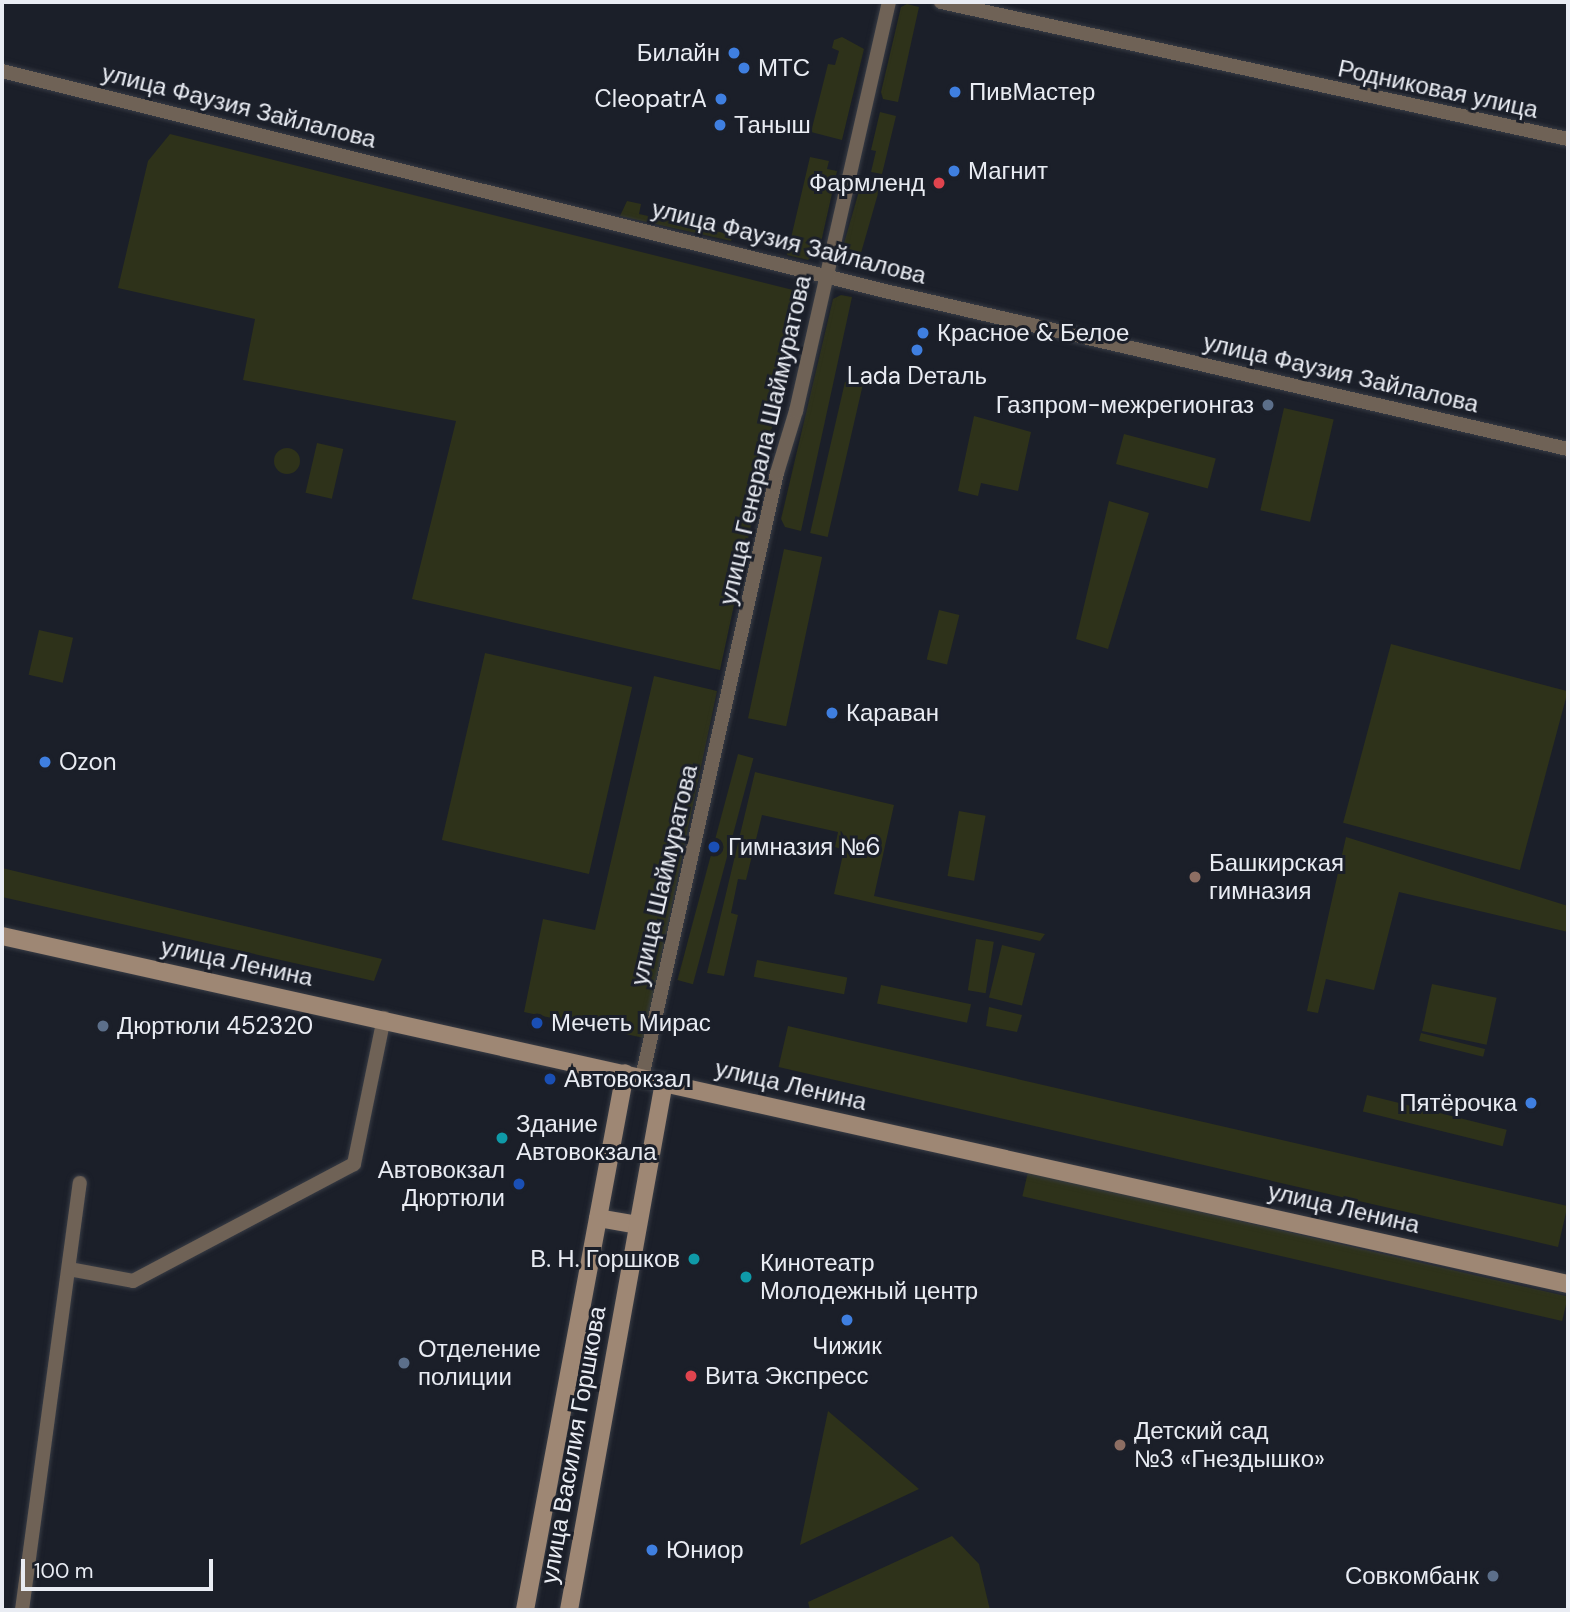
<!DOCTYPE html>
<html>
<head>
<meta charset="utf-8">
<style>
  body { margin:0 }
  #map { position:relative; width:1570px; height:1612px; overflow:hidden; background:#1b1f29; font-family:"DM Sans",sans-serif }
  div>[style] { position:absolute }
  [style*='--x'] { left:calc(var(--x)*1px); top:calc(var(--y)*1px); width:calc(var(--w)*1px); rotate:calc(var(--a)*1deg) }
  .green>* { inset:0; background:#2e321a; transform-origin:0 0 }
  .round { border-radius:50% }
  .roads { filter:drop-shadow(0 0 2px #383c45) drop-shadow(0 0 2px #383c45) }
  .street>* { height:14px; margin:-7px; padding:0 7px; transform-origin:7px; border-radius:7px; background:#6f6256 }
  .secondary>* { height:18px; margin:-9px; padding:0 9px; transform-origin:9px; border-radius:9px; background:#9e8774 }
  .dots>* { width:19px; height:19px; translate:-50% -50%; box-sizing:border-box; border:4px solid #1b1f29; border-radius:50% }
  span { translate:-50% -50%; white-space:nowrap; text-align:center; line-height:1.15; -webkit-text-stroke:6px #1b1f29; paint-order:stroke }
  .poi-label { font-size:24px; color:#e9ecf3 }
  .right { translate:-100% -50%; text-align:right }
  .left { translate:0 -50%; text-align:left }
  .street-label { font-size:24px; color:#e9ecf3 }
  .frame { position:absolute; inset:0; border:4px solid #e9ecf3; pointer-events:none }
  .scale { position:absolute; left:21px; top:1559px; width:192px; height:32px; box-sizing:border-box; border:4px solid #e9ecf3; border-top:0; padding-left:9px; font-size:21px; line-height:24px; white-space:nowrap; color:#e9ecf3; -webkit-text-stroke:5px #1b1f29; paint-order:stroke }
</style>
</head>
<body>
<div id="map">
  <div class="green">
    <div style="clip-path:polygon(907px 4px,919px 7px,898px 102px,883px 99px,881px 92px,901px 7px)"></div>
    <div style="clip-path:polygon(842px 37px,864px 49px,842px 140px,811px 132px,828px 64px,835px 65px,839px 51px,832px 48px,834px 40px)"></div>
    <div style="clip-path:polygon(880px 112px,896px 116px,882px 174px,871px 172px,876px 151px,871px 150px)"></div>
    <div style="clip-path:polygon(170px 134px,801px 292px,720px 670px,412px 599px,456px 421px,243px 380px,255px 319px,118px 288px,148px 161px)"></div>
    <div style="clip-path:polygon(810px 157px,829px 161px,827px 169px,837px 171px,819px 251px,808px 260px,787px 255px)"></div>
    <div style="left:863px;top:177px;width:19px;height:85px;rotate:16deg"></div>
    <div style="clip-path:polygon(627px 201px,641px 204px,639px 214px,733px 235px,731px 241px,620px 216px)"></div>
    <div style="clip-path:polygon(841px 295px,852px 297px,801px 531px,785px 527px,781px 519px,833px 299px)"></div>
    <div style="left:845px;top:382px;width:18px;height:155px;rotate:13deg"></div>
    <div style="left:1284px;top:408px;width:51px;height:105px;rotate:13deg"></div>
    <div style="clip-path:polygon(974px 416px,1031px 432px,1018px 491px,981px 483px,978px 496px,958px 491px)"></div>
    <div style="left:1124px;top:434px;width:95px;height:31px;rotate:15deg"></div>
    <div style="left:317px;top:443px;width:27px;height:51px;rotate:13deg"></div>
    <div class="round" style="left:274px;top:448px;width:26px;height:26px"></div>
    <div style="clip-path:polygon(1109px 501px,1149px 513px,1108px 649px,1076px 639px)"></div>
    <div style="left:784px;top:549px;width:39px;height:173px;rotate:12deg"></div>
    <div style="left:939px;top:610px;width:21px;height:51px;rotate:14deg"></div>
    <div style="left:39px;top:630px;width:35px;height:46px;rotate:13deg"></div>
    <div style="left:1391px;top:644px;width:183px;height:185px;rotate:15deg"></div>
    <div style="left:485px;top:653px;width:151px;height:192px;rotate:13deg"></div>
    <div style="clip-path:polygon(654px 676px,717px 691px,644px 1038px,524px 1012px,543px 919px,595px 930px)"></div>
    <div style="left:738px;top:754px;width:16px;height:234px;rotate:15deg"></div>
    <div style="clip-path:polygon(755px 772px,894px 805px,874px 896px,1045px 934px,1040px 941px,834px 894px,844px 850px,835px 847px,838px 832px,762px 815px,746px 880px,738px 879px,731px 913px,738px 915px,724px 976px,707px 973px)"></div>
    <div style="left:959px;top:811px;width:27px;height:66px;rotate:10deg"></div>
    <div style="clip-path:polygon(1346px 837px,1568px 906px,1568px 932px,1399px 892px,1374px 990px,1326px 979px,1318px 1013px,1307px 1011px)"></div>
    <div style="clip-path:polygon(2px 868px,382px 959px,374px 981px,2px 897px)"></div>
    <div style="left:976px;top:939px;width:18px;height:52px;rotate:9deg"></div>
    <div style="left:1002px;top:945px;width:34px;height:54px;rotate:14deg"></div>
    <div style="left:757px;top:960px;width:92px;height:17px;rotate:11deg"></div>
    <div style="left:1432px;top:984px;width:66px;height:48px;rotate:12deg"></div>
    <div style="left:881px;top:985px;width:92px;height:19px;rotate:12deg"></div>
    <div style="clip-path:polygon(989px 1007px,1022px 1015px,1017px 1032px,986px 1026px)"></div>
    <div style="left:788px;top:1026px;width:800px;height:42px;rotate:13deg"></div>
    <div style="left:1421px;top:1033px;width:66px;height:8px;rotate:14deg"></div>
    <div style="left:1367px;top:1095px;width:144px;height:17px;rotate:14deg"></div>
    <div style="left:1028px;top:1172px;width:554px;height:25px;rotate:13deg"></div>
    <div style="clip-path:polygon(828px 1411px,919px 1489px,800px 1545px)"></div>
    <div style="clip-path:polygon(952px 1536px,979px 1564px,990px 1610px,810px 1610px,808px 1602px)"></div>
  </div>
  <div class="roads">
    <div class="street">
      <div style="--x:941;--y:2;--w:642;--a:12.33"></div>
      <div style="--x:2;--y:71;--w:910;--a:13.99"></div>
      <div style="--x:885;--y:291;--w:701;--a:13.03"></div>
      <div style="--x:642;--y:1077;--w:619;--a:-77.4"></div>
      <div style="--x:777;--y:473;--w:65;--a:-73"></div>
      <div style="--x:796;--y:411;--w:419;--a:-77.2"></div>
      <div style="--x:69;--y:1269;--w:65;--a:10.6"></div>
      <div style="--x:133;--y:1281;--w:250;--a:-27.9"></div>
      <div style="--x:354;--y:1164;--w:149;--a:-78.4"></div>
      <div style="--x:22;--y:1610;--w:431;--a:-82.3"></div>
    </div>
    <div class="secondary">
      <div style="--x:2;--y:936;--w:1604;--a:12.53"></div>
      <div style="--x:598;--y:1218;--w:40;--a:10"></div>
      <div style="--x:525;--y:1610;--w:546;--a:-79.45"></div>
      <div style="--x:569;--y:1610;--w:536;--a:-79.8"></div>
    </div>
  </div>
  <div class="dots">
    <div style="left:734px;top:53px;background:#3f7fe0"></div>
    <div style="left:744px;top:68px;background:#3f7fe0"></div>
    <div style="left:955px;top:92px;background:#3f7fe0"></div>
    <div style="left:721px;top:99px;background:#3f7fe0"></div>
    <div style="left:720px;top:125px;background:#3f7fe0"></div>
    <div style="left:954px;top:171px;background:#3f7fe0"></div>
    <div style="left:939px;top:183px;background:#e0444e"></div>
    <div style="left:923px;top:333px;background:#3f7fe0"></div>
    <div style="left:917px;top:350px;background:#3f7fe0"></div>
    <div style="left:1268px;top:405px;background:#5c6f8a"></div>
    <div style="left:832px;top:713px;background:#3f7fe0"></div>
    <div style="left:45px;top:762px;background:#3f7fe0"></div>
    <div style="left:714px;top:847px;background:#1a4fb4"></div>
    <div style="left:1195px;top:877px;background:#8d6e63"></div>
    <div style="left:537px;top:1023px;background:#1a4fb4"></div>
    <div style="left:103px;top:1026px;background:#5c6f8a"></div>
    <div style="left:550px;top:1079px;background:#1a4fb4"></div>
    <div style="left:1531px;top:1103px;background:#3f7fe0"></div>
    <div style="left:502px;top:1138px;background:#0f9aa8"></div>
    <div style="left:519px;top:1184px;background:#1a4fb4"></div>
    <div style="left:694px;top:1259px;background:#0f9aa8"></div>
    <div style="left:746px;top:1277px;background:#0f9aa8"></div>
    <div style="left:847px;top:1320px;background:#3f7fe0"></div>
    <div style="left:404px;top:1363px;background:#5c6f8a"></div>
    <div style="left:691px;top:1376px;background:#e0444e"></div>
    <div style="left:1120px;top:1445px;background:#8d6e63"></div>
    <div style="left:652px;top:1550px;background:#3f7fe0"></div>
    <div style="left:1493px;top:1576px;background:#5c6f8a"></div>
  </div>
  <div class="poi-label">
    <span class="right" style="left:720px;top:53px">Билайн</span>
    <span class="left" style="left:758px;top:68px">МТС</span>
    <span class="left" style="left:969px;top:92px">ПивМастер</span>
    <span class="right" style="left:707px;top:99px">CleopatrA</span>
    <span class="left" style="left:734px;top:125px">Таныш</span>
    <span class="left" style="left:968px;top:171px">Магнит</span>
    <span class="right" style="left:925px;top:183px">Фармленд</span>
    <span class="left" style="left:937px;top:333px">Красное &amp; Белое</span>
    <span style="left:917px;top:376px">Lada Dеталь</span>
    <span class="right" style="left:1254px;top:405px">Газпром-межрегионгаз</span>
    <span class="left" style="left:846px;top:713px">Караван</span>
    <span class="left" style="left:59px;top:762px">Ozon</span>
    <span class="left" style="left:728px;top:847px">Гимназия №6</span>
    <span class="left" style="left:1209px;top:877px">Башкирская<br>гимназия</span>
    <span class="left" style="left:551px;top:1023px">Мечеть Мирас</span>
    <span class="left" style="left:117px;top:1026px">Дюртюли 452320</span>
    <span class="left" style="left:564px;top:1079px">Автовокзал</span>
    <span class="right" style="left:1517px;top:1103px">Пятёрочка</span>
    <span class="left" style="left:516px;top:1138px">Здание<br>Автовокзала</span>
    <span class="right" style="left:505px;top:1184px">Автовокзал<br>Дюртюли</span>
    <span class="right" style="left:680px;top:1259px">В. Н. Горшков</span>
    <span class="left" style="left:760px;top:1277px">Кинотеатр<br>Молодежный центр</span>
    <span style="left:847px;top:1346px">Чижик</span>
    <span class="left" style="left:418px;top:1363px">Отделение<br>полиции</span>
    <span class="left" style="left:705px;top:1376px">Вита Экспресс</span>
    <span class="left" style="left:1134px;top:1445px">Детский сад<br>№3 «Гнездышко»</span>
    <span class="left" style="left:666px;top:1550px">Юниор</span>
    <span class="right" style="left:1479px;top:1576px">Совкомбанк</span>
  </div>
  <div class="street-label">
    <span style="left:1438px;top:89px;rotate:12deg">Родниковая улица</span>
    <span style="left:239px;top:106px;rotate:14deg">улица Фаузия Зайлалова</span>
    <span style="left:789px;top:242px;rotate:14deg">улица Фаузия Зайлалова</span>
    <span style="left:1341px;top:373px;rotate:13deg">улица Фаузия Зайлалова</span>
    <span style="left:765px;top:440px;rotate:-77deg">улица Генерала Шаймуратова</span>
    <span style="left:664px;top:875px;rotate:-77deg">улица Шаймуратова</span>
    <span style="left:237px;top:962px;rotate:12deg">улица Ленина</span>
    <span style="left:791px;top:1085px;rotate:13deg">улица Ленина</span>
    <span style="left:1344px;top:1208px;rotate:13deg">улица Ленина</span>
    <span style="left:573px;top:1445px;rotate:-80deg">улица Василия Горшкова</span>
  </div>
  <div class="frame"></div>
  <div class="scale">100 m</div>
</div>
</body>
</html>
